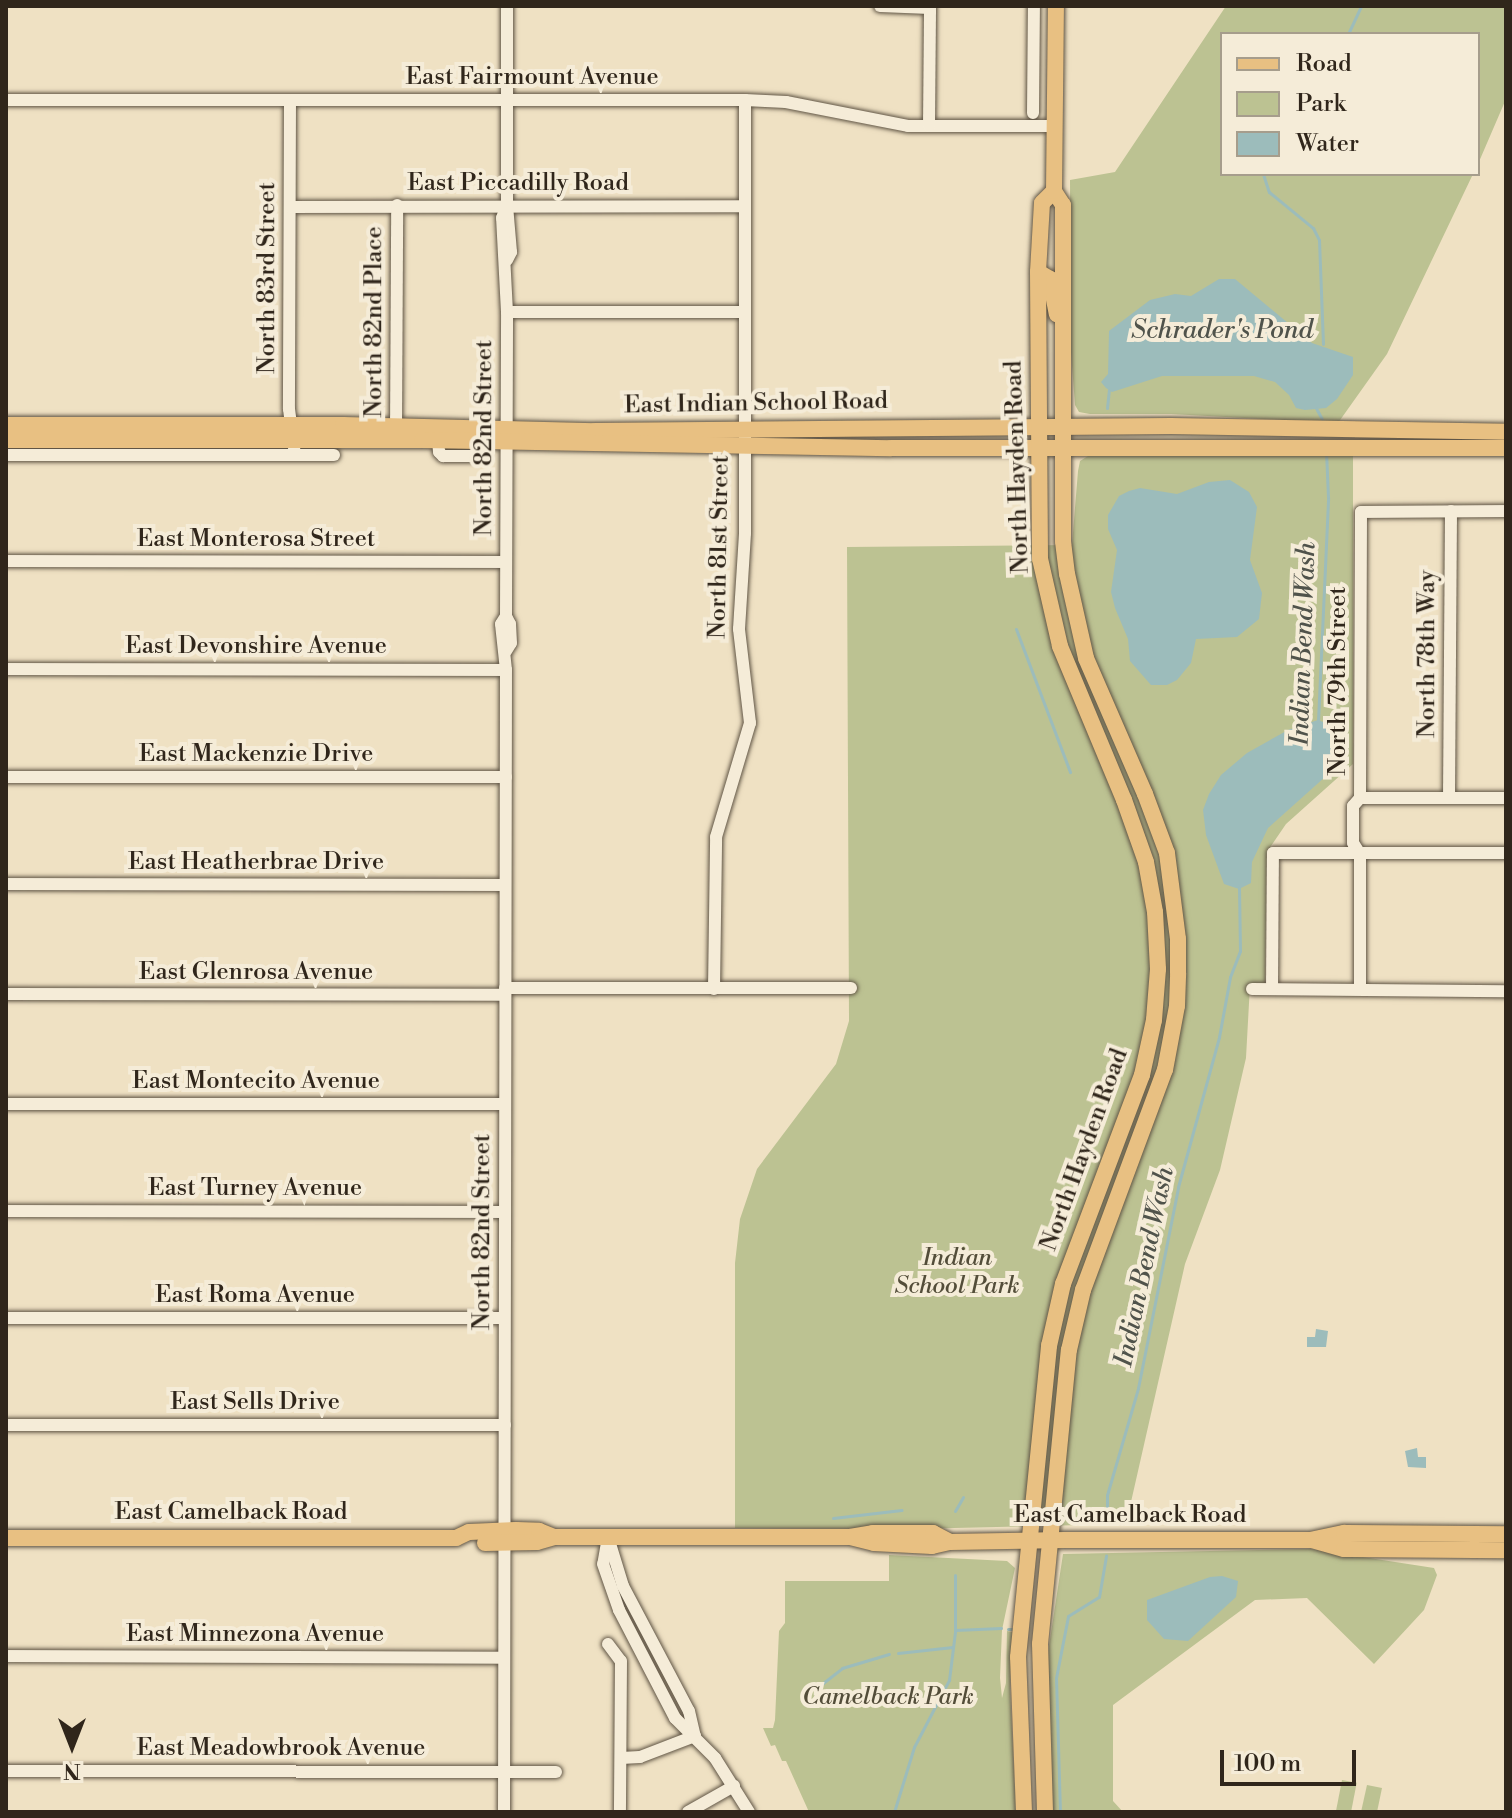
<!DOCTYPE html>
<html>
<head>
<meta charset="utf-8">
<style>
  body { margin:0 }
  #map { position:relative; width:1512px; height:1818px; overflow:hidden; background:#efe1c3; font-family:"Libre Bodoni",serif }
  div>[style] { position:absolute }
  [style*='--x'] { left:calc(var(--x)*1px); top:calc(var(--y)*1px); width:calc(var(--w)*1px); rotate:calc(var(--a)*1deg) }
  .green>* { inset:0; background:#bcc292; transform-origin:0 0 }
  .water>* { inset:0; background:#9cbcbb }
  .stream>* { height:3px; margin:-1.5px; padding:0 1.5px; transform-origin:1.5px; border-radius:1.5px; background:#9cbcbb }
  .roads { filter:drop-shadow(0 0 2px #605545) drop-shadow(0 0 2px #605545) }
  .minor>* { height:12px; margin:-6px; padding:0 6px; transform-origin:6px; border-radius:6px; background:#f5ecd8 }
  .major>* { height:16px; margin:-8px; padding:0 8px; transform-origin:8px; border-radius:8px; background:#e8c082 }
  span { translate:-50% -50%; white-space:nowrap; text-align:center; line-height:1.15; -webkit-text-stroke:8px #f5ecd8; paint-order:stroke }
  .street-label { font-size:24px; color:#30261b }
  .park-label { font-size:24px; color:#534d39; font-style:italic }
  .water-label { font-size:26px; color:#50534b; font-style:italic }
  .frame { position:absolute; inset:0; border:8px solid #30261b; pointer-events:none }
  .legend { position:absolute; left:1220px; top:32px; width:260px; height:144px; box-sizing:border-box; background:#f5ecd8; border:2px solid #a69d8c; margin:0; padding:10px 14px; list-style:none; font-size:24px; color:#30261b }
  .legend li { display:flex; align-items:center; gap:16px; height:40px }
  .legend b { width:40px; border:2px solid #a69d8c }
  .north { position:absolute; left:32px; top:1706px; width:80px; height:80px; -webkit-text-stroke:6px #f5ecd8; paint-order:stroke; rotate:180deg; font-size:22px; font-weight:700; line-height:32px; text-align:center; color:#30261b }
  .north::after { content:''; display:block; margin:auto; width:28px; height:36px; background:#30261b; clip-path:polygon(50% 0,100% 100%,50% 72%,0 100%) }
  .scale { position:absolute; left:1220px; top:1750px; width:136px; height:36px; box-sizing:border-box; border:4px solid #30261b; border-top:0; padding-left:10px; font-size:24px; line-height:28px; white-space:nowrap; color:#30261b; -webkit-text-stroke:6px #f5ecd8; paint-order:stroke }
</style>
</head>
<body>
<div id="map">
  <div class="green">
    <div style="clip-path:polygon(1226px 6px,1506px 6px,1506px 99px,1478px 164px,1478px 34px,1222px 34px,1222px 174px,1473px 174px,1387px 354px,1338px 423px,1171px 414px,1090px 414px,1079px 412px,1075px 405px,1071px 352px,1070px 180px,1115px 172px)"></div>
    <div style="clip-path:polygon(1353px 451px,1353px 764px,1286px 824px,1267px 852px,1265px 984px,1250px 985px,1246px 1058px,1220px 1170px,1185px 1264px,1126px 1524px,911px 1529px,735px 1528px,735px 1263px,740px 1219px,757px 1169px,836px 1064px,849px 1021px,847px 547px,1072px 545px,1078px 471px,1080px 461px,1088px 456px)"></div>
    <div style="clip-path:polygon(1311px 1549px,1434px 1568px,1437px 1575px,1424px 1610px,1374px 1664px,1307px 1598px,1255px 1600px,1113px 1705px,1113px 1801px,1123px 1812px,1053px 1812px,1046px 1666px,1063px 1554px)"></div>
    <div style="clip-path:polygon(889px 1555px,1007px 1561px,1015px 1568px,1002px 1630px,1000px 1678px,1002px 1698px,1006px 1683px,1007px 1631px,1012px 1632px,1010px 1690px,1016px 1812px,809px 1812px,786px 1761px,782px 1761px,775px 1745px,771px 1746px,763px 1728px,773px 1728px,775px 1720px,779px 1631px,785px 1623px,785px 1581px,889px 1581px)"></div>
    <div style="left:1342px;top:1780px;width:15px;height:32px;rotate:11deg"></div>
    <div style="clip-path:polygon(1367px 1785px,1382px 1788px,1377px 1812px,1361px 1812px)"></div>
  </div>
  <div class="water">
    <div style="clip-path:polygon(1219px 279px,1235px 279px,1312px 343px,1353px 357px,1353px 375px,1337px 399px,1326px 408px,1305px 410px,1296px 408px,1289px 395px,1275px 382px,1254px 376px,1162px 376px,1112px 392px,1106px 388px,1101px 382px,1108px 374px,1109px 331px,1150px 300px,1175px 294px,1191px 296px)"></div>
    <div style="clip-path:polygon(1230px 480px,1249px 492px,1257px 507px,1250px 560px,1262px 593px,1259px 619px,1237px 637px,1196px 639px,1191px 663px,1177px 680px,1167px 685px,1151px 685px,1130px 661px,1128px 639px,1115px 608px,1111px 592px,1117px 550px,1108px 529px,1108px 515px,1119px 496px,1129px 491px,1140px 488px,1177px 494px,1209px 482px)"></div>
    <div style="clip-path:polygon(1318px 720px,1333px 726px,1337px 732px,1340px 757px,1325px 777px,1268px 828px,1252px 862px,1251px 883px,1239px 889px,1224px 884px,1206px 835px,1203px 810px,1209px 794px,1221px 775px,1247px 753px,1288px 730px)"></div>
    <div style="clip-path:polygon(1316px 1329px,1328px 1331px,1326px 1347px,1307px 1347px,1307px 1337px,1315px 1337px)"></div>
    <div style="clip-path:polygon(1417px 1448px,1418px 1457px,1426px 1457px,1426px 1468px,1408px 1467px,1405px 1451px)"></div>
    <div style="clip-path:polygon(1222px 1576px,1238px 1581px,1236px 1597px,1188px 1641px,1164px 1639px,1147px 1620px,1147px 1600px,1210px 1577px)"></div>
  </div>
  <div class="stream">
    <div style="--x:1348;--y:34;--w:31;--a:-65"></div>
    <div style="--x:1263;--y:174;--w:19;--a:72"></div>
    <div style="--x:1269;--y:192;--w:57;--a:39.3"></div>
    <div style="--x:1313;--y:228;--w:13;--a:63"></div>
    <div style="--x:1319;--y:240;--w:104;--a:87.8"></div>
    <div style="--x:1107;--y:408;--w:18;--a:-84"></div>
    <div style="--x:1316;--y:408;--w:19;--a:62"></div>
    <div style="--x:1016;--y:629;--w:153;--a:69.3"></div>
    <div style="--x:1318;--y:721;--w:224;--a:-87.4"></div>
    <div style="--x:1328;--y:497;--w:45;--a:-92.5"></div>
    <div style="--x:955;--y:1511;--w:16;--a:-60"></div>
    <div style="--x:833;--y:1518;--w:69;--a:-6.6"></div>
    <div style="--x:1107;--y:1522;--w:27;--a:-90"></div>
    <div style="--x:1107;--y:1495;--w:111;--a:-73.8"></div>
    <div style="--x:1138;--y:1388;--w:205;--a:-78.7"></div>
    <div style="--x:1178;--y:1187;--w:156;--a:-74.7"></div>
    <div style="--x:1219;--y:1037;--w:61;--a:-79.6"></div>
    <div style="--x:1230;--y:977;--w:28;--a:-69"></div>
    <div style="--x:1240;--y:951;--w:64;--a:-90.9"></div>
    <div style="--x:1008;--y:1629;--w:4;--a:0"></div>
    <div style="--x:955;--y:1630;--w:46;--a:-2.5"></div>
    <div style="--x:898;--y:1653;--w:55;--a:-6.2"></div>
    <div style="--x:804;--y:1691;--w:15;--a:-16"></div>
    <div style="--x:818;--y:1687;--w:31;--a:-38"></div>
    <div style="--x:842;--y:1668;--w:49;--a:-16.6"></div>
    <div style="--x:894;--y:1812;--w:68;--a:-72.9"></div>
    <div style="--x:914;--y:1747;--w:76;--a:-62.4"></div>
    <div style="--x:949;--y:1680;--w:48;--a:-82.9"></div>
    <div style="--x:955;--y:1632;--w:57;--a:-90"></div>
    <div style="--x:1060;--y:1812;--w:134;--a:-91.7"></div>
    <div style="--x:1056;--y:1678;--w:63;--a:-79"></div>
    <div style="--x:1068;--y:1616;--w:36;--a:-32"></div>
    <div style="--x:1099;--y:1597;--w:42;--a:-80.3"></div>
  </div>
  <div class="roads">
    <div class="minor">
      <div style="--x:880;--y:6;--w:50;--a:2.3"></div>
      <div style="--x:6;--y:100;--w:739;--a:0"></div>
      <div style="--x:745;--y:100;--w:41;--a:2.8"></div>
      <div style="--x:786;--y:102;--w:124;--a:11.1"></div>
      <div style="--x:908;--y:126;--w:147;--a:0"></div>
      <div style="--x:290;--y:100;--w:309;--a:90.2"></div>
      <div style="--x:289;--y:409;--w:46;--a:82.6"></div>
      <div style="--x:1033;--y:113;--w:107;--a:-89.5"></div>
      <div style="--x:929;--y:126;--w:120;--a:-89.5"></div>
      <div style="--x:291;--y:207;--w:454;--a:-0.1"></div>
      <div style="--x:507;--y:260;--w:9;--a:-63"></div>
      <div style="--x:511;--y:252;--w:47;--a:-94.9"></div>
      <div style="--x:507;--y:205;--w:199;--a:-90"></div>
      <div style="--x:507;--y:312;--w:238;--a:0"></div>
      <div style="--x:396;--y:434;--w:229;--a:-89.7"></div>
      <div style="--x:438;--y:440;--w:12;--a:85"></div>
      <div style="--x:439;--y:452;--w:6;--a:45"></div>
      <div style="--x:443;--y:456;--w:42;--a:0"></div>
      <div style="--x:6;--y:455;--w:328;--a:0"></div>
      <div style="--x:6;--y:561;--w:500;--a:0.11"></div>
      <div style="--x:506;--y:651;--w:9;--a:-58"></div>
      <div style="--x:511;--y:643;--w:19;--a:-93"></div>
      <div style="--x:510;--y:624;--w:9;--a:-117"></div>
      <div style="--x:506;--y:616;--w:304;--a:-89.8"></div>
      <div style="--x:507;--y:312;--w:94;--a:-93"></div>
      <div style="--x:502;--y:218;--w:14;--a:-69"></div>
      <div style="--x:6;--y:669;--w:500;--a:0.11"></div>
      <div style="--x:6;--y:777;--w:500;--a:0"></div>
      <div style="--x:1360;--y:798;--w:146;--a:0"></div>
      <div style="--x:1449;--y:798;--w:287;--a:-89.6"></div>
      <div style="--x:6;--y:884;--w:499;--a:0.1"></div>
      <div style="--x:505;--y:988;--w:346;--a:0"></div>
      <div style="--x:714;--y:989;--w:152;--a:-89.2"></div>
      <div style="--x:716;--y:837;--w:119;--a:-73.4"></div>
      <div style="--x:750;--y:723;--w:95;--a:-96.7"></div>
      <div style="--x:739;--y:629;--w:96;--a:-86.4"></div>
      <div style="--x:745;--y:533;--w:433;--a:-90"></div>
      <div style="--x:1252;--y:989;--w:254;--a:0.5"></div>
      <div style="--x:1272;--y:989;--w:136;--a:-89.6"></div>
      <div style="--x:1273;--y:853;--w:233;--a:0"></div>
      <div style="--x:1360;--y:989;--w:135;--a:-90"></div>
      <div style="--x:1360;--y:854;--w:13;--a:-122"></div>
      <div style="--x:1353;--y:843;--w:37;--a:-90"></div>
      <div style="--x:1353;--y:806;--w:11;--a:-49"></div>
      <div style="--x:1360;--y:798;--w:286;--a:-89.8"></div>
      <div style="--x:1361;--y:512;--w:145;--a:-0.4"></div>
      <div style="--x:6;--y:994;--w:499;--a:0.1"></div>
      <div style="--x:6;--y:1104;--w:499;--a:0"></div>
      <div style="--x:6;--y:1211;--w:499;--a:0.1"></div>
      <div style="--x:6;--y:1318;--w:498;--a:0"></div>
      <div style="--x:6;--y:1425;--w:499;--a:0"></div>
      <div style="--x:608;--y:1537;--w:27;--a:100"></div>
      <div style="--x:603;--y:1564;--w:49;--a:70.8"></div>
      <div style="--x:619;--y:1610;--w:122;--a:62.6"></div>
      <div style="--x:675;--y:1718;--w:57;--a:45"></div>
      <div style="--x:715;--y:1758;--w:64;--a:57.8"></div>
      <div style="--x:608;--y:1537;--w:51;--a:73"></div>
      <div style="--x:623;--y:1586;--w:141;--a:62.2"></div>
      <div style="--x:689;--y:1711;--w:26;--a:77"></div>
      <div style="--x:608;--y:1644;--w:21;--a:53"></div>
      <div style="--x:621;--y:1661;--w:151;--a:90.4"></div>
      <div style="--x:6;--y:1656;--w:498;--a:0.2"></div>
      <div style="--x:621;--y:1758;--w:19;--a:-3"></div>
      <div style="--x:640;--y:1757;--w:59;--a:-20.9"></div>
      <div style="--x:6;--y:1771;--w:550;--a:0.1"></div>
      <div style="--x:504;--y:1812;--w:1142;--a:-89.9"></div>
      <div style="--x:506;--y:670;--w:46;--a:-96.2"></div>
      <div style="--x:501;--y:624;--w:9;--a:-58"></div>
      <div style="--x:688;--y:1812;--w:53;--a:-29.5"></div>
    </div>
    <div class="major">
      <div style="--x:1038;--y:272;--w:14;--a:30"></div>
      <div style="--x:1050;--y:279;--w:36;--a:79"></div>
      <div style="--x:6;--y:425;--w:337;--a:0"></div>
      <div style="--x:343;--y:425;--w:252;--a:1.4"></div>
      <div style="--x:595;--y:431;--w:576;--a:-0.5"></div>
      <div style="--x:1171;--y:426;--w:335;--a:1"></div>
      <div style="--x:6;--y:440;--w:416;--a:0"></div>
      <div style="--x:422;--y:440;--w:469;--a:1"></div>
      <div style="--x:891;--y:448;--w:615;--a:0"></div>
      <div style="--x:850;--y:1537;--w:25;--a:14"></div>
      <div style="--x:874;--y:1543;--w:58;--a:3"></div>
      <div style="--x:932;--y:1546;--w:18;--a:-13"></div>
      <div style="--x:950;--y:1542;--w:115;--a:-1"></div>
      <div style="--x:1065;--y:1540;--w:245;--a:0"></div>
      <div style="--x:1310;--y:1540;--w:35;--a:-12"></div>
      <div style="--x:1344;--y:1533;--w:162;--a:0.4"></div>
      <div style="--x:6;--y:1538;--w:450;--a:0"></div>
      <div style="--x:456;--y:1538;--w:14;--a:-25"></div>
      <div style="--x:469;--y:1532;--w:47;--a:-2.4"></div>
      <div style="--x:516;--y:1530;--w:23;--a:2"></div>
      <div style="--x:539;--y:1531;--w:16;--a:22"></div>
      <div style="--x:1312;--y:1540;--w:33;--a:16"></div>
      <div style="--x:1344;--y:1549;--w:162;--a:0.4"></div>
      <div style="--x:485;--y:1543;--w:52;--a:-1.1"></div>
      <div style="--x:537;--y:1542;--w:18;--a:-16"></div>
      <div style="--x:554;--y:1537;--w:296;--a:0"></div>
      <div style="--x:850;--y:1537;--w:23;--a:-10"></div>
      <div style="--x:873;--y:1533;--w:60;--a:0"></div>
      <div style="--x:933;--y:1533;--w:19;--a:28"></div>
      <div style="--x:1024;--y:1812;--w:155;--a:-92.2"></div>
      <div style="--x:1018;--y:1657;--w:313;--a:-84.3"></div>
      <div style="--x:1049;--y:1346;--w:64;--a:-77.3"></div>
      <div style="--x:1063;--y:1284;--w:223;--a:-69.3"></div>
      <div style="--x:1142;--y:1075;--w:56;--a:-77.7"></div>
      <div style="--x:1154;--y:1020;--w:51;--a:-85.5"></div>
      <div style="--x:1158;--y:969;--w:57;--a:-93"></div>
      <div style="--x:1155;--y:912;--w:51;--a:-100.2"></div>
      <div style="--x:1146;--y:862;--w:66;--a:-109.5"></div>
      <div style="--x:1124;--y:800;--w:167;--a:-112.6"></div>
      <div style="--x:1060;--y:646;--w:89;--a:-102.9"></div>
      <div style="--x:1040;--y:559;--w:287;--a:-90.4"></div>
      <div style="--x:1038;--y:272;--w:69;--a:-86.7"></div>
      <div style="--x:1042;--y:203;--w:17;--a:-45"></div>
      <div style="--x:1045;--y:1812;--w:168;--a:-91.7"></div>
      <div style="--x:1040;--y:1644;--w:295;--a:-84.4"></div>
      <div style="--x:1069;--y:1350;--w:62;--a:-76.9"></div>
      <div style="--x:1083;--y:1290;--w:235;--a:-69.6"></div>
      <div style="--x:1165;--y:1070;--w:65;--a:-79.4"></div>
      <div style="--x:1177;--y:1006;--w:33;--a:-88"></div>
      <div style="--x:1178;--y:973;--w:34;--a:-90"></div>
      <div style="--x:1178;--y:939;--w:87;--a:-97.3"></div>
      <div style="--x:1167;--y:853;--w:63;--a:-110.4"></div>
      <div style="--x:1145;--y:794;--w:148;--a:-113.5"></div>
      <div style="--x:1086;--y:658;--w:86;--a:-102.7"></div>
      <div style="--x:1067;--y:574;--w:33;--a:-97"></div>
      <div style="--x:1063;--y:541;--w:336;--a:-90"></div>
      <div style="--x:1063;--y:205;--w:17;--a:-123"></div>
      <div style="--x:1054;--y:191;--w:185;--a:-89.4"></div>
    </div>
  </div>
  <div class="street-label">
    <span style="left:532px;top:78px">East Fairmount Avenue</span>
    <span style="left:518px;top:184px">East Piccadilly Road</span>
    <span style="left:268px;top:278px;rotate:-90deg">North 83rd Street</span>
    <span style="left:375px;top:322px;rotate:-90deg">North 82nd Place</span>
    <span style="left:756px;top:404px;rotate:-1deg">East Indian School Road</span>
    <span style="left:485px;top:438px;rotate:-90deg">North 82nd Street</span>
    <span style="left:1018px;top:467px;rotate:-92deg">North Hayden Road</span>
    <span style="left:256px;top:540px">East Monterosa Street</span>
    <span style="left:720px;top:547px;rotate:-89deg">North 81st Street</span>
    <span style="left:256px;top:647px">East Devonshire Avenue</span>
    <span style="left:1428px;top:654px;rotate:-90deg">North 78th Way</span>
    <span style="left:1339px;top:681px;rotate:-90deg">North 79th Street</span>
    <span style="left:256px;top:755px">East Mackenzie Drive</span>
    <span style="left:256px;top:863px">East Heatherbrae Drive</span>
    <span style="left:256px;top:973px">East Glenrosa Avenue</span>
    <span style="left:256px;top:1082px">East Montecito Avenue</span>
    <span style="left:1085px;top:1150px;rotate:-70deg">North Hayden Road</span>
    <span style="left:255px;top:1189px">East Turney Avenue</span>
    <span style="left:483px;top:1232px;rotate:-90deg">North 82nd Street</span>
    <span style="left:255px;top:1296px">East Roma Avenue</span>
    <span style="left:255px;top:1403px">East Sells Drive</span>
    <span style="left:231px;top:1513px">East Camelback Road</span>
    <span style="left:1130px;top:1516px">East Camelback Road</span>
    <span style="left:255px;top:1635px">East Minnezona Avenue</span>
    <span style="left:281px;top:1749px">East Meadowbrook Avenue</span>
  </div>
  <div class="park-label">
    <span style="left:957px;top:1273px">Indian<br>School Park</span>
    <span style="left:888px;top:1698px">Camelback Park</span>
  </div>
  <div class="water-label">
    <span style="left:1222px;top:331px">Schrader's Pond</span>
    <span style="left:1304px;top:644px;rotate:-88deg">Indian Bend Wash</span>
    <span style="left:1145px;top:1267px;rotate:-78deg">Indian Bend Wash</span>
  </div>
  <div class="frame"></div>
  <ul class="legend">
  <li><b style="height:10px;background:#e8c082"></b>Road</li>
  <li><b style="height:22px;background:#bcc292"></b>Park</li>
  <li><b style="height:22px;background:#9cbcbb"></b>Water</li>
  </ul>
  <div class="north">N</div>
  <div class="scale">100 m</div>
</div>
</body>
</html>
